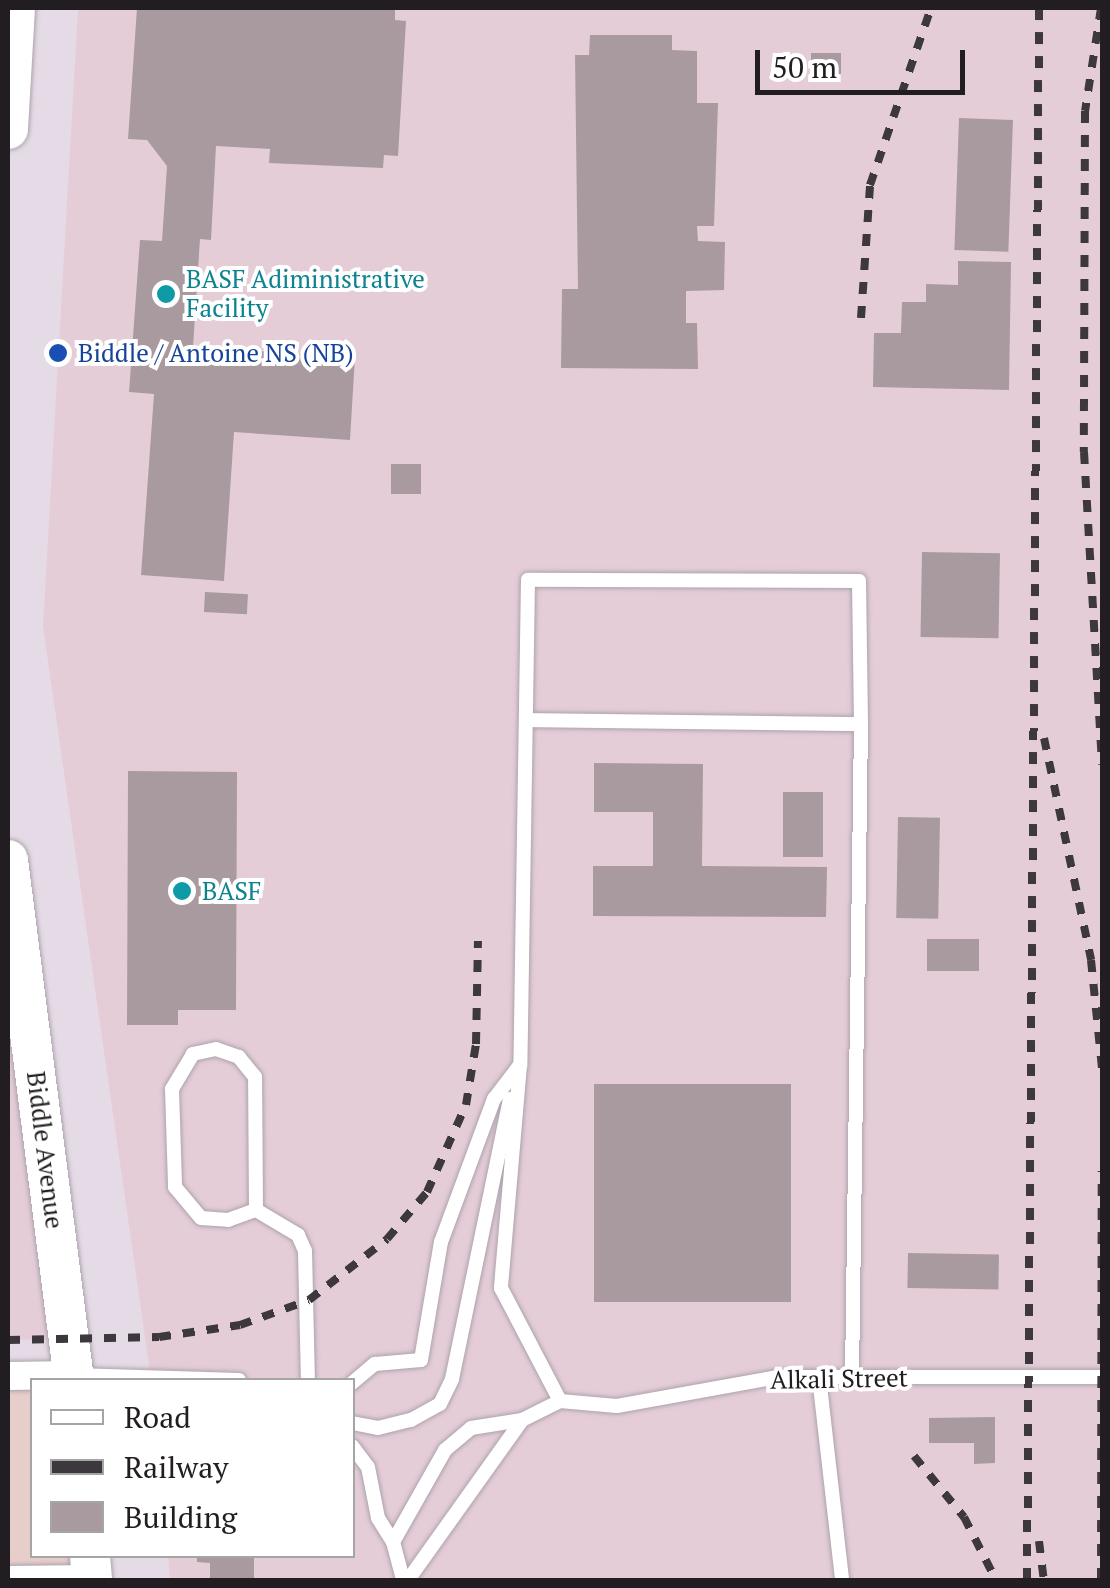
<!DOCTYPE html>
<html>
<head>
<meta charset="utf-8">
<style>
  body { margin:0 }
  #map { position:relative; width:1110px; height:1588px; overflow:hidden; background:#e5dbe6; font-family:"PT Serif",serif }
  div>[style] { position:absolute }
  [style*='--x'] { left:calc(var(--x)*1px); top:calc(var(--y)*1px); width:calc(var(--w)*1px); rotate:calc(var(--a)*1deg) }
  .commercial>* { inset:0; background:#e8ceca }
  .industrial>* { inset:0; background:#e5cdd8 }
  .building>* { inset:0; background:#a99a9f; transform-origin:0 0 }
  .roads { filter:drop-shadow(0 0 2px #aca3ad) drop-shadow(0 0 2px #aca3ad) }
  .lane>* { height:14px; margin:-7px; padding:0 7px; transform-origin:7px; border-radius:7px; background:#fff }
  .street>* { height:28px; margin:-14px; padding:0 14px; transform-origin:14px; border-radius:14px; background:#fff }
  .secondary>* { height:40px; margin:-20px; padding:0 20px; transform-origin:20px; border-radius:20px; background:#fff }
  .rail>* { height:8px; margin-top:-4px; transform-origin:0; background:repeating-linear-gradient(90deg,#3d383d 0 12px,transparent 0 24px) }
  .dots>* { width:28px; height:28px; translate:-50% -50%; box-sizing:border-box; border:5px solid #fff; border-radius:50% }
  span { translate:-50% -50%; white-space:nowrap; text-align:center; line-height:1.15; -webkit-text-stroke:8px #fff; paint-order:stroke }
  .culture-label { font-size:25px; color:#0d838f }
  .left { translate:0 -50%; text-align:left }
  .transit-label { font-size:25px; color:#164399 }
  .street-label { font-size:25px; color:#211d21 }
  .frame { position:absolute; inset:0; border:10px solid #211d21; pointer-events:none }
  .legend { position:absolute; left:30px; top:1378px; width:325px; height:180px; box-sizing:border-box; background:#fff; border:2px solid #a6a5a6; margin:0; padding:12px 18px; list-style:none; font-size:30px; color:#211d21 }
  .legend li { display:flex; align-items:center; gap:20px; height:50px }
  .legend b { width:50px; border:2px solid #a6a5a6 }
  .scale { position:absolute; left:755px; top:50px; width:210px; height:45px; box-sizing:border-box; border:5px solid #211d21; border-top:0; padding-left:12px; font-size:30px; line-height:35px; white-space:nowrap; color:#211d21; -webkit-text-stroke:8px #fff; paint-order:stroke }
</style>
</head>
<body>
<div id="map">
  <div class="commercial">
    <div style="clip-path:polygon(8px 1376px,32px 1380px,32px 1556px,90px 1556px,92px 1580px,8px 1580px)"></div>
  </div>
  <div class="industrial">
    <div style="clip-path:polygon(78px 8px,1102px 8px,1102px 1580px,170px 1580px,168px 1556px,352px 1556px,352px 1380px,151px 1380px,43px 626px)"></div>
    <div style="clip-path:polygon(8px 860px,70px 1339px,8px 1340px)"></div>
  </div>
  <div class="building">
    <div style="clip-path:polygon(137px 8px,395px 8px,395px 20px,406px 21px,398px 156px,384px 155px,383px 168px,269px 163px,270px 149px,216px 146px,211px 240px,200px 239px,193px 347px,355px 357px,350px 440px,234px 432px,224px 581px,141px 575px,154px 394px,129px 392px,140px 240px,162px 241px,167px 166px,147px 140px,128px 139px)"></div>
    <div style="clip-path:polygon(590px 35px,672px 35px,672px 50px,697px 51px,697px 103px,718px 103px,714px 226px,697px 226px,698px 241px,725px 242px,724px 290px,686px 291px,686px 323px,697px 323px,698px 369px,561px 368px,562px 289px,578px 289px,575px 55px,589px 55px)"></div>
    <div style="left:841px;top:53px;width:21px;height:30px;rotate:90deg"></div>
    <div style="left:959px;top:118px;width:54px;height:132px;rotate:2deg"></div>
    <div style="clip-path:polygon(958px 261px,1011px 262px,1009px 390px,873px 387px,874px 333px,901px 333px,902px 302px,926px 302px,926px 284px,958px 285px)"></div>
    <div style="left:391px;top:464px;width:30px;height:30px"></div>
    <div style="left:922px;top:552px;width:78px;height:85px;rotate:1deg"></div>
    <div style="left:205px;top:592px;width:43px;height:20px;rotate:3deg"></div>
    <div style="clip-path:polygon(594px 763px,703px 764px,702px 866px,827px 867px,826px 917px,593px 916px,593px 866px,653px 866px,653px 812px,594px 812px)"></div>
    <div style="clip-path:polygon(128px 771px,237px 772px,236px 1010px,178px 1010px,178px 1025px,127px 1025px)"></div>
    <div style="left:783px;top:792px;width:40px;height:65px"></div>
    <div style="left:898px;top:817px;width:42px;height:101px;rotate:1deg"></div>
    <div style="left:979px;top:939px;width:32px;height:52px;rotate:90deg"></div>
    <div style="left:594px;top:1084px;width:197px;height:218px"></div>
    <div style="left:908px;top:1253px;width:91px;height:35px;rotate:1deg"></div>
    <div style="clip-path:polygon(995px 1417px,995px 1463px,974px 1464px,974px 1443px,929px 1443px,929px 1418px)"></div>
    <div style="clip-path:polygon(197px 1556px,254px 1556px,254px 1580px,210px 1580px,210px 1563px,197px 1562px)"></div>
  </div>
  <div class="roads">
    <div class="lane">
      <div style="--x:527;--y:720;--w:334;--a:0.7"></div>
      <div style="--x:861;--y:724;--w:143;--a:-90.8"></div>
      <div style="--x:859;--y:581;--w:331;--a:-179.8"></div>
      <div style="--x:528;--y:580;--w:485;--a:90.9"></div>
      <div style="--x:520;--y:1065;--w:224;--a:94.9"></div>
      <div style="--x:501;--y:1288;--w:127;--a:62.4"></div>
      <div style="--x:256;--y:1210;--w:133;--a:-90.4"></div>
      <div style="--x:255;--y:1077;--w:26;--a:-129"></div>
      <div style="--x:239;--y:1057;--w:24;--a:-161"></div>
      <div style="--x:216;--y:1049;--w:24;--a:168"></div>
      <div style="--x:193;--y:1054;--w:41;--a:121"></div>
      <div style="--x:172;--y:1089;--w:98;--a:88.2"></div>
      <div style="--x:175;--y:1187;--w:40;--a:50"></div>
      <div style="--x:201;--y:1218;--w:27;--a:4"></div>
      <div style="--x:228;--y:1220;--w:30;--a:-20"></div>
      <div style="--x:256;--y:1210;--w:49;--a:30.8"></div>
      <div style="--x:298;--y:1235;--w:17;--a:66"></div>
      <div style="--x:305;--y:1251;--w:129;--a:88.7"></div>
      <div style="--x:74;--y:1375;--w:165;--a:1.7"></div>
      <div style="--x:819;--y:1377;--w:204;--a:83.5"></div>
      <div style="--x:852;--y:1377;--w:653;--a:-89.21"></div>
      <div style="--x:352;--y:1383;--w:30;--a:-40"></div>
      <div style="--x:375;--y:1364;--w:46;--a:-5"></div>
      <div style="--x:421;--y:1360;--w:120;--a:-80.4"></div>
      <div style="--x:441;--y:1242;--w:153;--a:-69.7"></div>
      <div style="--x:494;--y:1099;--w:43;--a:-52.6"></div>
      <div style="--x:352;--y:1423;--w:26;--a:11"></div>
      <div style="--x:378;--y:1428;--w:34;--a:-14"></div>
      <div style="--x:411;--y:1420;--w:33;--a:-29"></div>
      <div style="--x:440;--y:1404;--w:28;--a:-64"></div>
      <div style="--x:452;--y:1379;--w:286;--a:-78.3"></div>
      <div style="--x:352;--y:1446;--w:26;--a:53"></div>
      <div style="--x:368;--y:1467;--w:52;--a:78.9"></div>
      <div style="--x:378;--y:1518;--w:28;--a:58"></div>
      <div style="--x:393;--y:1542;--w:39;--a:75"></div>
      <div style="--x:393;--y:1542;--w:106;--a:-60.5"></div>
      <div style="--x:445;--y:1450;--w:34;--a:-40"></div>
      <div style="--x:471;--y:1428;--w:52;--a:-8.9"></div>
      <div style="--x:522;--y:1420;--w:42;--a:-26.6"></div>
      <div style="--x:560;--y:1401;--w:57;--a:5"></div>
      <div style="--x:617;--y:1406;--w:164;--a:-10.2"></div>
      <div style="--x:778;--y:1377;--w:324;--a:0"></div>
      <div style="--x:408;--y:1580;--w:196;--a:-54.5"></div>
    </div>
    <div class="street">
      <div style="--x:8;--y:1376;--w:66;--a:-0.9"></div>
      <div style="--x:8;--y:1580;--w:84;--a:-0.7"></div>
    </div>
    <div class="secondary">
      <div style="--x:8;--y:129;--w:121;--a:-86.7"></div>
      <div style="--x:8;--y:860;--w:524;--a:82.77"></div>
      <div style="--x:90;--y:1556;--w:24;--a:85"></div>
    </div>
  </div>
  <div class="rail">
    <div style="--x:1101;--y:8;--w:104;--a:98.8"></div>
    <div style="--x:1085;--y:111;--w:341;--a:90.2"></div>
    <div style="--x:1084;--y:452;--w:313;--a:86.7"></div>
    <div style="--x:861;--y:318;--w:133;--a:-86.1"></div>
    <div style="--x:870;--y:185;--w:187;--a:-71"></div>
    <div style="--x:1044;--y:738;--w:227;--a:78"></div>
    <div style="--x:1091;--y:960;--w:110;--a:84.2"></div>
    <div style="--x:8;--y:1340;--w:151;--a:-1.1"></div>
    <div style="--x:159;--y:1337;--w:82;--a:-8.4"></div>
    <div style="--x:240;--y:1325;--w:73;--a:-19.9"></div>
    <div style="--x:309;--y:1300;--w:99;--a:-38"></div>
    <div style="--x:387;--y:1239;--w:62;--a:-49.6"></div>
    <div style="--x:427;--y:1192;--w:95;--a:-65.9"></div>
    <div style="--x:466;--y:1105;--w:62;--a:-80.7"></div>
    <div style="--x:476;--y:1044;--w:103;--a:-88.9"></div>
    <div style="--x:914;--y:1456;--w:79;--a:50.7"></div>
    <div style="--x:964;--y:1517;--w:71;--a:63.1"></div>
    <div style="--x:1039;--y:1541;--w:39;--a:83"></div>
    <div style="--x:1027;--y:1580;--w:1572;--a:-89.56"></div>
    <div style="--x:1101;--y:1580;--w:409;--a:-89.9"></div>
  </div>
  <div class="dots">
    <div style="left:166px;top:294px;background:#0f9aa8"></div>
    <div style="left:58px;top:353px;background:#1a4fb4"></div>
    <div style="left:182px;top:891px;background:#0f9aa8"></div>
  </div>
  <div class="culture-label">
    <span class="left" style="left:186px;top:294px">BASF Adiministrative<br>Facility</span>
    <span class="left" style="left:202px;top:891px">BASF</span>
  </div>
  <div class="transit-label">
    <span class="left" style="left:78px;top:353px">Biddle / Antoine NS (NB)</span>
  </div>
  <div class="street-label">
    <span style="left:45px;top:1150px;rotate:83deg">Biddle Avenue</span>
    <span style="left:839px;top:1379px;rotate:-1deg">Alkali Street</span>
  </div>
  <div class="frame"></div>
  <ul class="legend">
  <li><b style="height:12px;background:#fff"></b>Road</li>
  <li><b style="height:12px;background:#3d383d"></b>Railway</li>
  <li><b style="height:28px;background:#a99a9f"></b>Building</li>
  </ul>
  <div class="scale">50 m</div>
</div>
</body>
</html>
